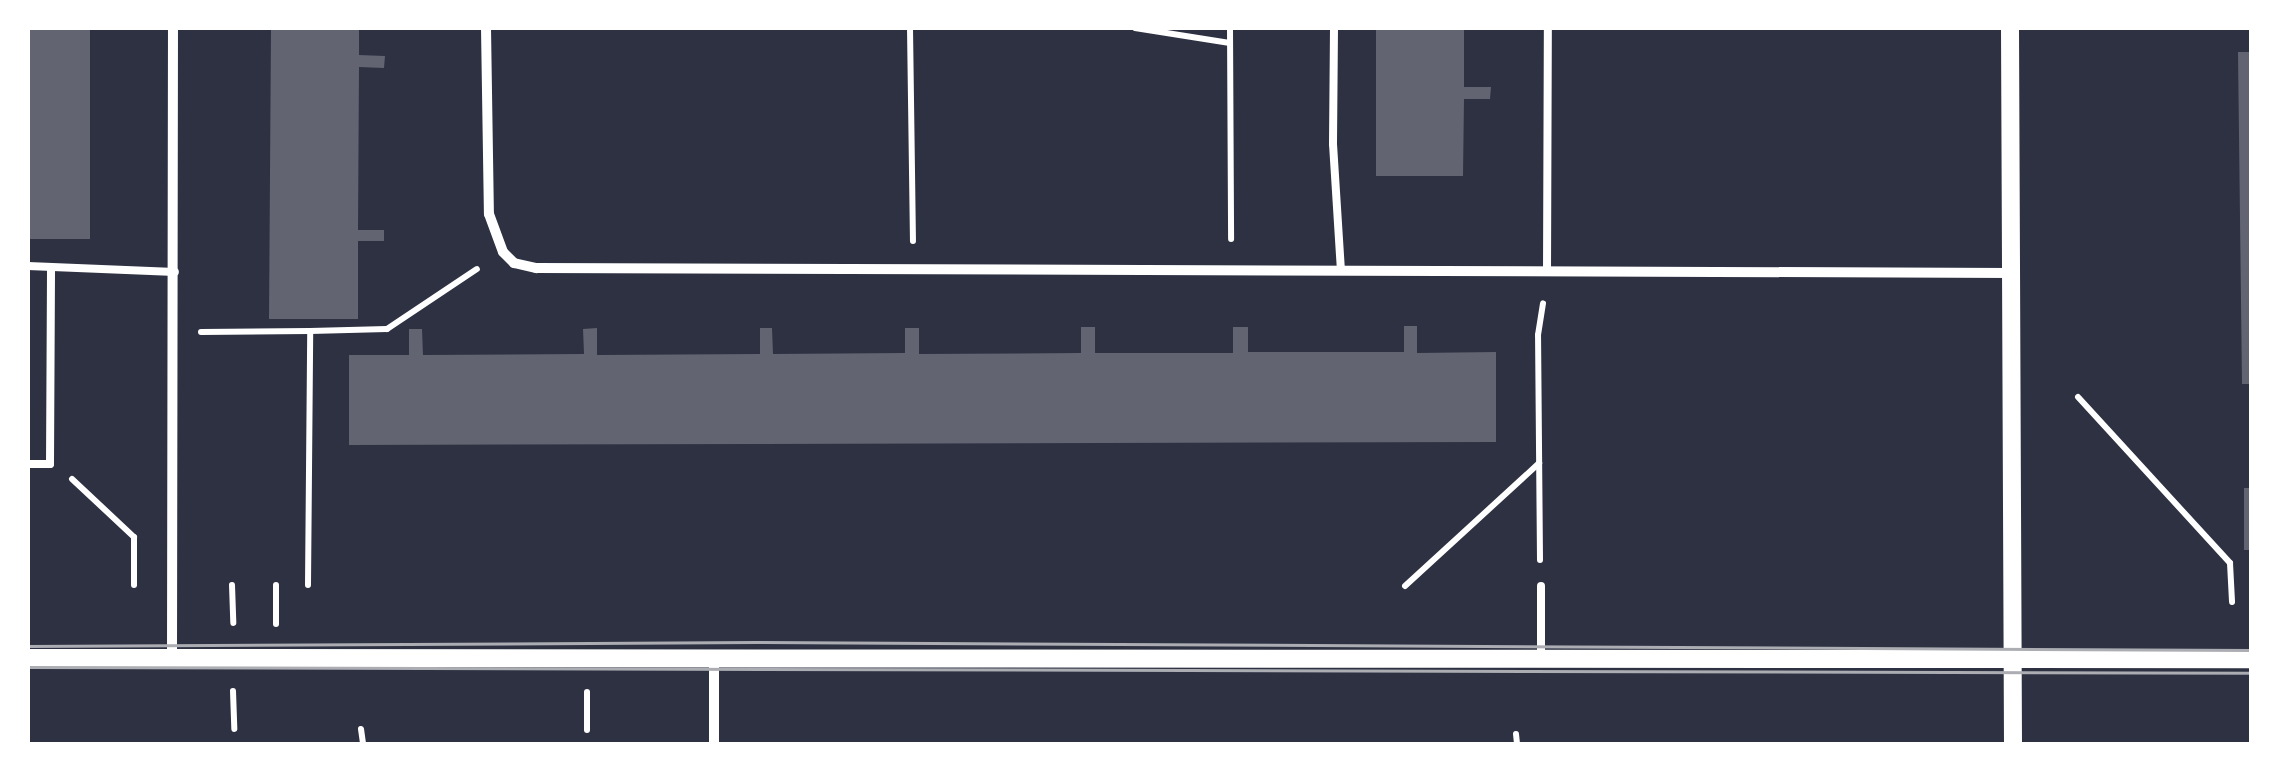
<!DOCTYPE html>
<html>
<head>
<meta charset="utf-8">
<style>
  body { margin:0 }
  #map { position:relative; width:2279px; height:772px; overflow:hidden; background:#2d3142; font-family:"Open Sans",sans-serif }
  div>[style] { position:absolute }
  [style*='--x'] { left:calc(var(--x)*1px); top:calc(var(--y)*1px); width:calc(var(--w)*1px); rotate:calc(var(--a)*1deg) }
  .building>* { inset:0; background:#626471; transform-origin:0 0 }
  .path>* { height:6px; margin:-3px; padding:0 3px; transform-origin:3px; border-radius:3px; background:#fff }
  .service>* { height:8px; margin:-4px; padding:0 4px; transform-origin:4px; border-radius:4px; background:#fff }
  .minor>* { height:10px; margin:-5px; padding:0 5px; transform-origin:5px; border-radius:5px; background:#fff }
  .tertiary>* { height:18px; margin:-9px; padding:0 9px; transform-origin:9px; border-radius:9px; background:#fff }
  .tram>* { height:2.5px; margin:-1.25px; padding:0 1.25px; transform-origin:1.25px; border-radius:1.25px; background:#abadb3 }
  span { translate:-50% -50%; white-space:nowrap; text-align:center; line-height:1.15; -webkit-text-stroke:8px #fff; paint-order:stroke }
  .frame { position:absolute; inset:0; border:30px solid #fff; pointer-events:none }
</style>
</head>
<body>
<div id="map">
  <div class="building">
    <div style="left:28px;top:28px;width:62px;height:211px"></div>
    <div style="clip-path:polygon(271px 28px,359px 28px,359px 55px,385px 56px,384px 68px,359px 67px,358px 230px,384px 230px,384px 241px,358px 241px,358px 319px,269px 319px)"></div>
    <div style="clip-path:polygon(1376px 28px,1464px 28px,1464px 87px,1491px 87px,1490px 99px,1464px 99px,1463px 176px,1376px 176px)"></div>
    <div style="clip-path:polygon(2238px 52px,2252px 52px,2252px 384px,2242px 384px)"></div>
    <div style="clip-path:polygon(1404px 326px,1417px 326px,1417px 353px,1496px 352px,1496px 442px,349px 445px,349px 355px,409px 355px,409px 329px,422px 329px,423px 355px,584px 354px,583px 329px,597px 328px,597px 355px,760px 354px,760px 328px,772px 328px,773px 354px,905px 353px,905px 328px,919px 328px,919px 354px,1081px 353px,1081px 327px,1095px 327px,1095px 353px,1233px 353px,1233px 327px,1248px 327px,1248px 352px,1404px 352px)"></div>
    <div style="left:2244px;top:488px;width:8px;height:62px"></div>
  </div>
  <div class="path">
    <div style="--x:910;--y:28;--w:213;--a:89.2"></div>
    <div style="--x:1135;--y:28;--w:96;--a:9"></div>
    <div style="--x:1230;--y:28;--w:211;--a:89.7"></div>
    <div style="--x:201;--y:332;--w:109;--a:-0.5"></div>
    <div style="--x:2078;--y:397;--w:225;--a:47.5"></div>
    <div style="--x:2230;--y:563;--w:39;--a:87"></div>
    <div style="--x:72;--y:479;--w:85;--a:43.1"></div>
    <div style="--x:134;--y:537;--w:48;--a:90"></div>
    <div style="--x:1540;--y:560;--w:225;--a:-90.5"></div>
    <div style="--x:1538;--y:335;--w:32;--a:-81"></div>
    <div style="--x:232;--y:585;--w:38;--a:88"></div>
    <div style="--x:308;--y:585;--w:254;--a:-89.5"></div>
    <div style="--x:310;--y:331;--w:77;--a:-1.5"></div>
    <div style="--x:387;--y:329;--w:108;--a:-33.7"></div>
    <div style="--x:1405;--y:586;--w:182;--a:-42.5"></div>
    <div style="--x:276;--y:624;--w:39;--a:-90"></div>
    <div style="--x:233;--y:691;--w:38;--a:88"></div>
    <div style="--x:587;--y:692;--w:38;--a:90"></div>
    <div style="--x:361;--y:729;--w:15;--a:82"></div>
    <div style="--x:1516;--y:734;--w:10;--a:84"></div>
  </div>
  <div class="service">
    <div style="--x:1334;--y:28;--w:116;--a:90.5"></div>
    <div style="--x:1333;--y:144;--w:127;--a:86.4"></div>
    <div style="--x:28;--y:266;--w:147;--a:2.3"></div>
    <div style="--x:1547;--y:272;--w:244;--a:-89.8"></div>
    <div style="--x:28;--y:464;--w:22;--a:0"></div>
    <div style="--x:50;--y:464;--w:197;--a:-89.7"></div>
    <div style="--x:1541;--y:586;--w:70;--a:90"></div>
  </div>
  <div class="minor">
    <div style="--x:486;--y:28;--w:186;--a:89.1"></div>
    <div style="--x:489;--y:214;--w:40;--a:69.8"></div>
    <div style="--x:503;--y:252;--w:16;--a:45"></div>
    <div style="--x:514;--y:263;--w:23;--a:13"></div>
    <div style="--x:536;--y:268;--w:1476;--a:0.19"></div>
    <div style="--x:172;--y:657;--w:629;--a:-89.91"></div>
    <div style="--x:714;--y:744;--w:88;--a:-90"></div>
  </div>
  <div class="tertiary">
    <div style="--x:2010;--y:28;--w:716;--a:89.76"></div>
    <div style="--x:28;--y:658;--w:2224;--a:0.03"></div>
  </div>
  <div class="tram">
    <div style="--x:28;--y:646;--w:728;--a:-0.31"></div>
    <div style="--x:756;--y:642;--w:1496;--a:0.31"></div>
    <div style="--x:28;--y:667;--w:2224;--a:0.15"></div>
  </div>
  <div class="frame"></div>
</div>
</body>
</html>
